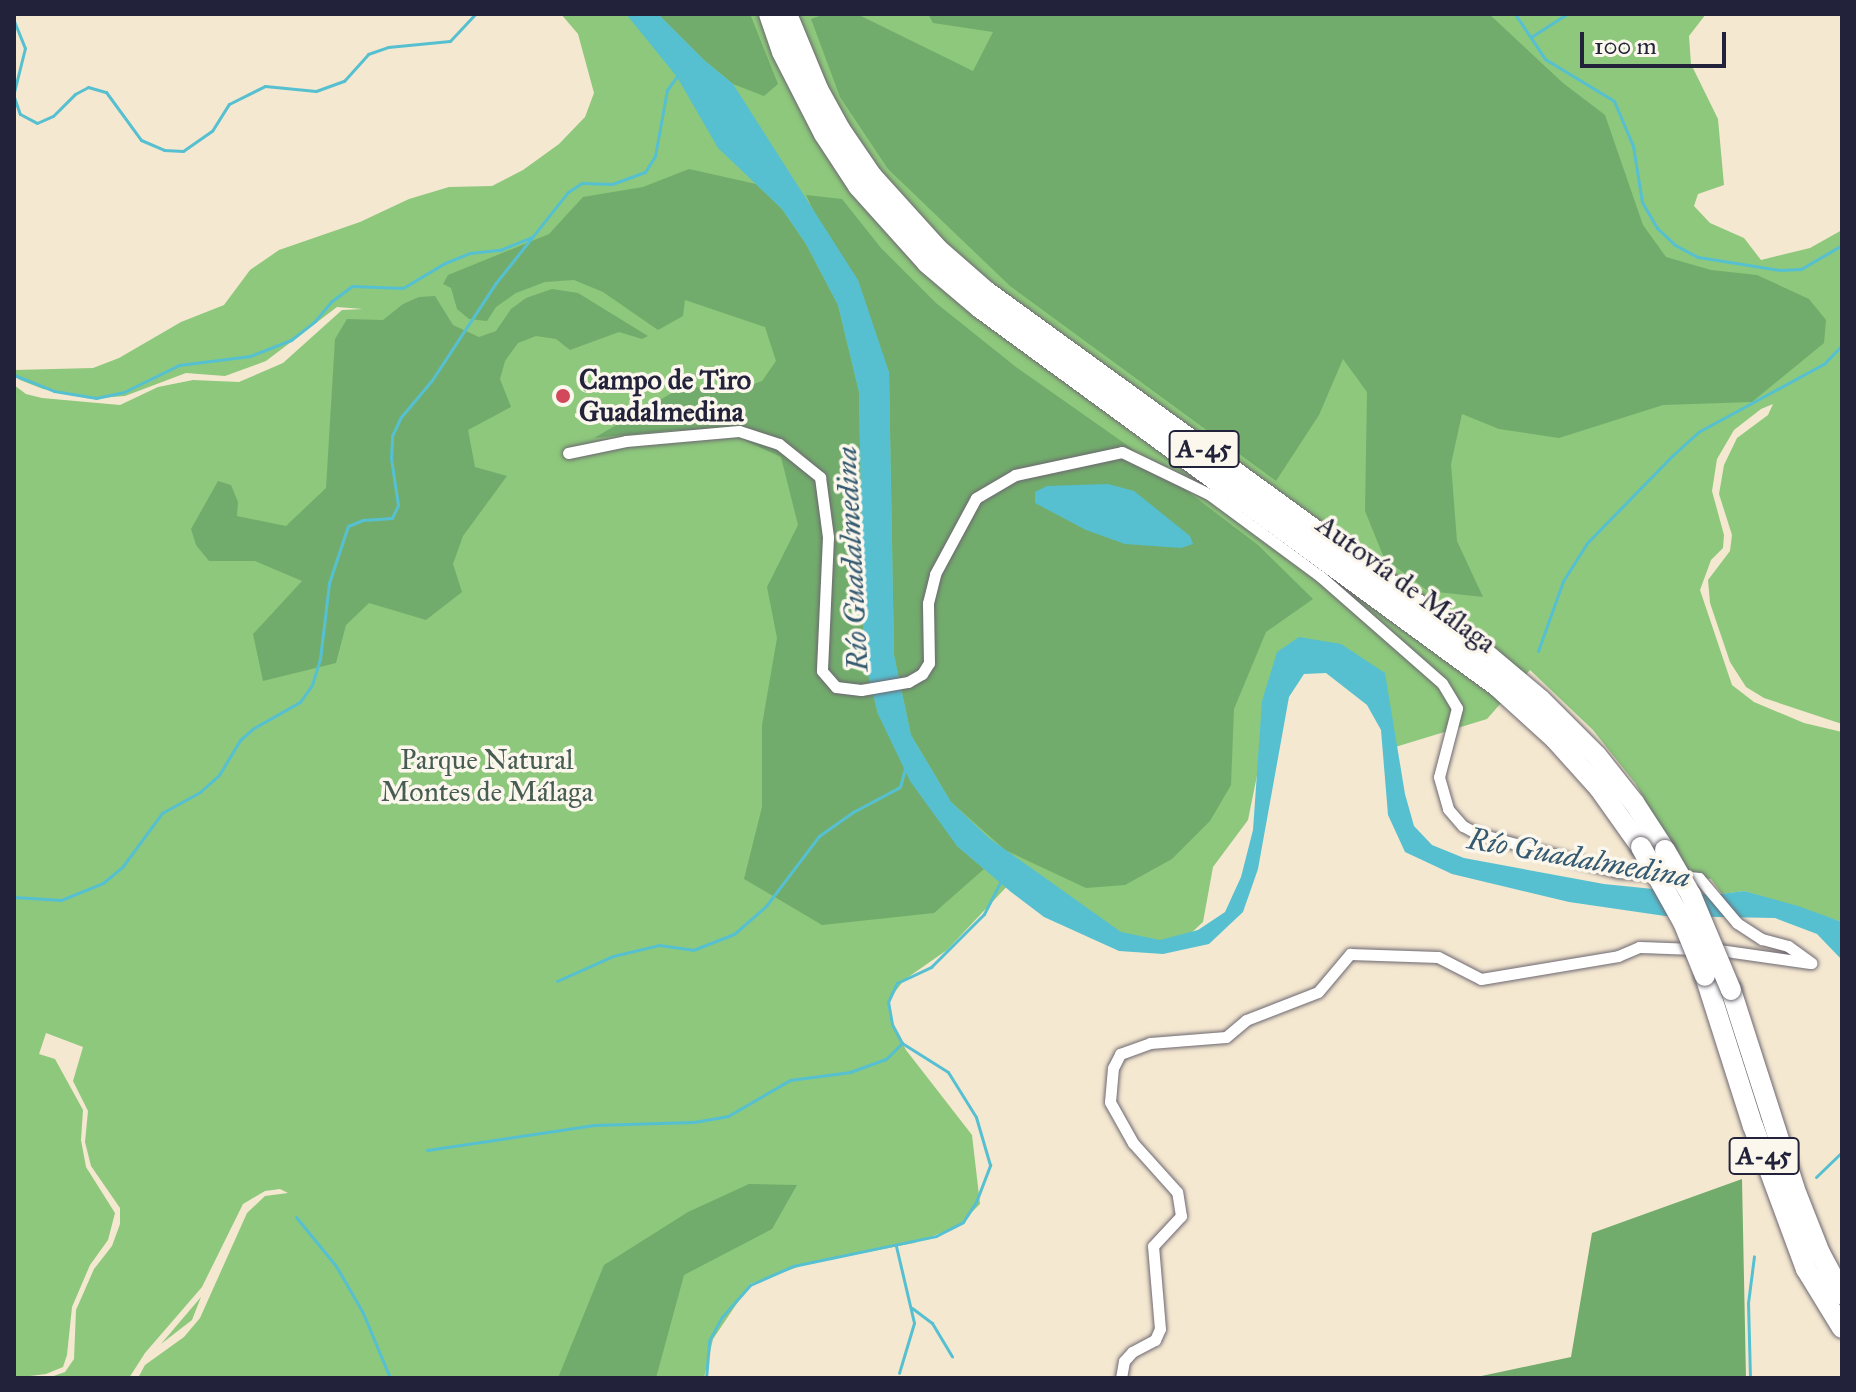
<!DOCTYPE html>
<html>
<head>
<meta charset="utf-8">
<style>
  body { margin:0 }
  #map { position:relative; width:1856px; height:1392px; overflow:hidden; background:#f5e8d1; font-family:"IM FELL Great Primer",serif }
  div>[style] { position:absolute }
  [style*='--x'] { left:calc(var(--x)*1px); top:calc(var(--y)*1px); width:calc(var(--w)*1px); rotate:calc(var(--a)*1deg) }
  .green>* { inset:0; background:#8dc87c }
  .forest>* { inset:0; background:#72ac6c }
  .water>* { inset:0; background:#56c0d1 }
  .stream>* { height:3px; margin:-1.5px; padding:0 1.5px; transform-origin:1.5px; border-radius:1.5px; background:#56c0d1 }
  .roads { filter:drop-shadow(0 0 2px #6c6770) drop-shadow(0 0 2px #6c6770) }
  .minor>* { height:11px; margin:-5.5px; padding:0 5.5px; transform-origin:5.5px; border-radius:5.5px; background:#fff }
  .motorway>* { height:20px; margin:-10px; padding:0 10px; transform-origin:10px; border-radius:10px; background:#fff }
  .bridges { filter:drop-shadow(0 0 2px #6c6770) drop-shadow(0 0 2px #6c6770) }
  .motorway-bridge>* { height:20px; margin:-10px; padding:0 10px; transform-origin:10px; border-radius:10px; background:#fff }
  .dots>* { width:22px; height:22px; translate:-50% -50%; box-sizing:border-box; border:4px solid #fbf7ec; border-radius:50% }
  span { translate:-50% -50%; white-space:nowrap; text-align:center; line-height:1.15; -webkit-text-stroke:7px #fbf7ec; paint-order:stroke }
  .shield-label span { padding:2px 6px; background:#fbf7ec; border:2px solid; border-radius:6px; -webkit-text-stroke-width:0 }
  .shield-label { font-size:26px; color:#22223b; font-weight:700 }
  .poi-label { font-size:28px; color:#22223b; font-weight:700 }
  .left { translate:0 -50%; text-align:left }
  .street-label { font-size:28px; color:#22223b }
  .park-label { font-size:28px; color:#475c52 }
  .water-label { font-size:30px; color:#345970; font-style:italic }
  .frame { position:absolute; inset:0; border:16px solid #22223b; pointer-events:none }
  .scale { position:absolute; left:1580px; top:32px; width:146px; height:36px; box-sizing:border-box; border:4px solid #22223b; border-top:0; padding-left:10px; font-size:24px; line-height:28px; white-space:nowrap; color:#22223b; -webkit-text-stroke:6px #fbf7ec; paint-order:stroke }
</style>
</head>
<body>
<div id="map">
  <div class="green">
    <div style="clip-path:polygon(561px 14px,1706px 14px,1689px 36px,1691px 64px,1718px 119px,1724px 185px,1698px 194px,1694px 206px,1710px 223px,1744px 238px,1761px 260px,1810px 248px,1842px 230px,1842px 724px,1764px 698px,1746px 687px,1730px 662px,1710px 603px,1708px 580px,1730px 551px,1732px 535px,1719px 494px,1724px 465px,1737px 438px,1768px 415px,1773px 404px,1761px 409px,1734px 430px,1717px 459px,1712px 491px,1724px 535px,1723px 548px,1711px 560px,1700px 590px,1732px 685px,1754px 702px,1804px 723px,1842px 732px,1842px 922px,1744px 891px,1722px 894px,1711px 879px,1688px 875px,1635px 783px,1593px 730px,1530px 670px,1487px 719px,1392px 748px,1343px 660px,1292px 675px,1266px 731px,1248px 820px,1213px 867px,1203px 922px,1178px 945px,1147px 942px,1077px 921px,1013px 880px,947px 950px,904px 980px,888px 1001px,892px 1023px,906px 1050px,972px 1135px,980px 1204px,957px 1227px,914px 1243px,806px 1264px,750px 1284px,713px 1339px,704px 1378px,138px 1378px,145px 1365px,184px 1337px,200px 1318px,247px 1213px,265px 1196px,288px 1193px,280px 1189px,265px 1191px,243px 1204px,202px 1287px,145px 1353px,129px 1378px,48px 1378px,65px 1372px,74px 1359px,76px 1310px,94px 1269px,112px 1246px,120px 1224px,120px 1208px,91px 1166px,85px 1142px,88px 1111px,73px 1081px,83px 1047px,46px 1033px,39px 1054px,55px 1059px,83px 1110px,81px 1140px,86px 1167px,115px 1213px,108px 1240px,90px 1265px,72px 1307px,67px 1355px,63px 1367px,46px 1374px,14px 1378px,14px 385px,26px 394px,42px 398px,120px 405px,158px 387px,193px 380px,239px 382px,283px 363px,342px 310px,363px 309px,337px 307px,266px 361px,225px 376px,186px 373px,125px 396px,100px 398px,43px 389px,20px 380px,14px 376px,14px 370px,93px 368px,119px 358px,181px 322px,224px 305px,250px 270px,279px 250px,360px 222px,409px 199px,449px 187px,492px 186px,523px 170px,559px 144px,585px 117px,594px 93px,578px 34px)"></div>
    <div style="clip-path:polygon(201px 1297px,192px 1320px,161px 1344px)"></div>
  </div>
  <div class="forest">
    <div style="clip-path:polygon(658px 14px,750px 14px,778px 84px,764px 96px,733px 84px,704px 60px)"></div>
    <div style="clip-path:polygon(825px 14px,857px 14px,973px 71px,993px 32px,933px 23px,928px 14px,1489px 14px,1563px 83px,1605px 115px,1643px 225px,1666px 257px,1711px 270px,1757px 275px,1809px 299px,1826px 320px,1824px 343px,1752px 402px,1663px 405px,1559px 438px,1499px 429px,1462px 414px,1451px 464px,1457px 541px,1483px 597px,1428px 591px,1384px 558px,1365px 511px,1367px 392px,1343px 359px,1319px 415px,1276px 481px,1010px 286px,888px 169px,840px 97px,811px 19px)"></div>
    <div style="clip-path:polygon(689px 169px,756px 184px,782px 209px,806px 244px,838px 305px,859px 392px,864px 658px,878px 714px,957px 846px,984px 869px,934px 913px,822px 925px,744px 879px,762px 807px,762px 725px,777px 638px,767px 587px,798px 525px,781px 457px,727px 432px,675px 430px,594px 438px,684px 386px,734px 391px,762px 381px,776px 361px,765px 327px,685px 300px,683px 316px,658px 330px,603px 292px,574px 280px,545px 282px,516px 293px,496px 307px,487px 321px,469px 319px,457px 309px,451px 288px,443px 284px,448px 275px,549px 234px,583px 197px,643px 187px)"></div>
    <div style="clip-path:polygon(806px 195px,842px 199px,881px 248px,936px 303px,1016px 367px,1124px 443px,1258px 545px,1313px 599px,1266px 632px,1234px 709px,1231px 785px,1210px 821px,1172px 859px,1125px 885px,1086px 888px,1005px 850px,951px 802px,911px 735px,894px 655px,889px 372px)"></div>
    <div style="clip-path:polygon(552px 289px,578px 293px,648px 336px,642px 339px,619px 332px,570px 350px,556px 339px,536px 336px,518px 343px,505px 361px,500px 379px,511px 407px,468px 430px,475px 467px,507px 476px,463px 536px,453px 564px,462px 592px,426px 620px,369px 603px,346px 625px,336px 663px,263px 681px,253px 634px,302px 581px,255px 561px,209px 561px,196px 545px,191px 529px,218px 481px,231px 485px,238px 502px,237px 516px,286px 526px,326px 488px,335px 339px,347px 319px,383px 320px,403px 304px,419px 297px,435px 296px,453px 325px,479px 337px,496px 331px,511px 309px,526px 298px)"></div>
    <div style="clip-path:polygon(1742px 1179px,1746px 1378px,1472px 1378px,1571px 1357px,1592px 1233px)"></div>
    <div style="clip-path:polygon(749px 1184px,797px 1185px,772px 1229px,684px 1275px,656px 1378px,558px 1378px,604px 1265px,688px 1212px)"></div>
  </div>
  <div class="water">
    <div style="clip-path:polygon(626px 14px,658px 14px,704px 60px,733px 84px,858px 280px,889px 372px,894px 655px,911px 735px,951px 802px,989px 838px,1121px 932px,1160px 940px,1198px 930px,1225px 912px,1241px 877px,1253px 830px,1262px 701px,1277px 652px,1299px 637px,1341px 644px,1385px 673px,1405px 794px,1414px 826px,1432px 845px,1464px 858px,1604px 884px,1712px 895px,1744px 891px,1798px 906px,1842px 922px,1842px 960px,1817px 934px,1775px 918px,1665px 916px,1569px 902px,1452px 874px,1405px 852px,1388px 815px,1381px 730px,1367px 705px,1326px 673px,1304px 674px,1289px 697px,1258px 869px,1243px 912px,1209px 944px,1163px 954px,1119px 951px,1044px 917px,1011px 892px,957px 846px,910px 781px,878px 714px,864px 658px,859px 392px,838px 305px,806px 244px,782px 209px,718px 148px,677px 77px)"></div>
    <div style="clip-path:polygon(1108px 484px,1134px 491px,1190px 536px,1193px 544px,1181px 548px,1125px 544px,1086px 530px,1035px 503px,1035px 492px,1047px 486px)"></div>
  </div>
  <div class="stream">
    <div style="--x:1515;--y:14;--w:54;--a:56.3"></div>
    <div style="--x:1545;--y:59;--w:81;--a:31.3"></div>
    <div style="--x:1614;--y:101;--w:49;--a:67.1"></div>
    <div style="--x:1633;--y:146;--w:57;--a:80.9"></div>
    <div style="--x:1642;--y:202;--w:30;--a:60"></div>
    <div style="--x:1657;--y:228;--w:25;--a:43"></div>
    <div style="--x:1675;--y:245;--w:26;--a:28"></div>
    <div style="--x:1698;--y:257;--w:83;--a:9"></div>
    <div style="--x:1780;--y:270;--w:21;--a:-3"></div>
    <div style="--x:1801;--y:269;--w:48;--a:-30.3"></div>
    <div style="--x:14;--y:21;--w:29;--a:68"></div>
    <div style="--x:25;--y:48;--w:45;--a:104"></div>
    <div style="--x:1531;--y:37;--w:43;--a:-32.6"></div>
    <div style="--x:14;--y:97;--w:18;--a:71"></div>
    <div style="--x:20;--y:114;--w:19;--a:28"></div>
    <div style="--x:37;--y:123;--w:17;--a:-24"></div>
    <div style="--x:53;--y:116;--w:31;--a:-45"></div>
    <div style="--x:75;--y:94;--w:15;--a:-28"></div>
    <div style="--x:88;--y:87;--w:19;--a:16"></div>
    <div style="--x:106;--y:92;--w:59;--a:53.9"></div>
    <div style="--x:141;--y:140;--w:25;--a:23"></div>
    <div style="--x:164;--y:150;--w:19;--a:3"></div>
    <div style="--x:183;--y:151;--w:35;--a:-35"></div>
    <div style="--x:212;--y:131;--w:32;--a:-58"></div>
    <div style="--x:229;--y:104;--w:40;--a:-26.6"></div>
    <div style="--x:265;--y:86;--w:51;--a:5.6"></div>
    <div style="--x:316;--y:91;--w:30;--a:-20"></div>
    <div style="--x:344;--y:81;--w:36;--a:-48"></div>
    <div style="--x:368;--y:54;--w:21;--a:-19"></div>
    <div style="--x:388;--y:47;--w:62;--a:-5.5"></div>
    <div style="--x:450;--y:41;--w:37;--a:-47"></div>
    <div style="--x:14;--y:375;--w:43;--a:21.8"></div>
    <div style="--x:54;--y:391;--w:43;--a:9.5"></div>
    <div style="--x:96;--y:398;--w:29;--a:-12"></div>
    <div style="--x:124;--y:392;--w:61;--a:-26.1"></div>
    <div style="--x:179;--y:365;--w:72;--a:-7.2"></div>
    <div style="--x:250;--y:356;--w:44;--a:-21.3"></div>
    <div style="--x:291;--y:340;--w:31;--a:-38"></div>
    <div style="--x:315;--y:321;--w:26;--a:-50"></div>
    <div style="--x:332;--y:301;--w:25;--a:-37"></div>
    <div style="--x:352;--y:286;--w:51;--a:2.2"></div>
    <div style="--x:403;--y:288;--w:49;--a:-30.8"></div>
    <div style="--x:445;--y:263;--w:27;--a:-22"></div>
    <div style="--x:470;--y:253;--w:30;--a:-6"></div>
    <div style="--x:500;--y:250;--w:35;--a:-22"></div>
    <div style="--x:1538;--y:651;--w:74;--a:-70.3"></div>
    <div style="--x:1563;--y:581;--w:45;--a:-57.7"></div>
    <div style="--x:1587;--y:543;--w:123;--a:-45.7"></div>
    <div style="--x:1673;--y:455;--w:36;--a:-42"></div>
    <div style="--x:1700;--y:431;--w:142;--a:-28.5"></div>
    <div style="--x:1825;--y:363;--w:25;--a:-47"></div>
    <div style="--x:14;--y:897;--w:47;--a:3.7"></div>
    <div style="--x:61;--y:900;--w:45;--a:-22"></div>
    <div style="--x:103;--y:883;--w:26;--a:-40"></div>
    <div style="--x:123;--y:866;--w:66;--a:-53.7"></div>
    <div style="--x:162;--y:813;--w:43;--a:-28.9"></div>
    <div style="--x:200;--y:792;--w:25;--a:-42"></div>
    <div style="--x:219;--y:775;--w:41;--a:-59"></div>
    <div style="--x:240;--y:740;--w:18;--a:-41"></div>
    <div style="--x:254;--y:728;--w:53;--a:-29.5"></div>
    <div style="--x:300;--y:702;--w:21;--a:-55"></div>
    <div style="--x:312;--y:685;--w:27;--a:-73"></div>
    <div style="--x:320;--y:659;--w:77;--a:-83.2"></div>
    <div style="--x:329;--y:583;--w:60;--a:-71.6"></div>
    <div style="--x:348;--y:526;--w:16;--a:-22"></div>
    <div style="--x:363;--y:520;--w:29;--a:-4"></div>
    <div style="--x:392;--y:518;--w:14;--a:-65"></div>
    <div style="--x:398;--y:505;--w:48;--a:-98.5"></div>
    <div style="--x:391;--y:458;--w:22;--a:-87"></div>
    <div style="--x:392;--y:436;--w:21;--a:-65"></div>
    <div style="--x:401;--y:417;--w:48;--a:-50"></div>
    <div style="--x:432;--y:380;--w:115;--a:-56.7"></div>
    <div style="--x:495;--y:284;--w:117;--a:-51.6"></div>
    <div style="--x:568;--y:192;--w:17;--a:-33"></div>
    <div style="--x:582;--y:183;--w:30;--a:2"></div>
    <div style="--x:612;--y:184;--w:35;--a:-20"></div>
    <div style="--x:645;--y:172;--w:19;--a:-58"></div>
    <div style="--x:655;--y:156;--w:67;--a:-79.7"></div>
    <div style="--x:667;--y:90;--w:19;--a:-54"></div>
    <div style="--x:557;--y:981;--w:61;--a:-24.1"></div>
    <div style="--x:613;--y:956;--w:47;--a:-13.4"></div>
    <div style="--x:659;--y:945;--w:34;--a:8"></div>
    <div style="--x:693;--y:950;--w:44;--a:-21.3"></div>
    <div style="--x:734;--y:934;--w:43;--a:-41.2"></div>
    <div style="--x:766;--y:906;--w:88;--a:-52.9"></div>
    <div style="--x:819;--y:836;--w:42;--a:-35.2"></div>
    <div style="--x:853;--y:812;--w:53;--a:-28"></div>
    <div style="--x:900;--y:787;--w:20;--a:-75"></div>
    <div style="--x:427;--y:1150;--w:169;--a:-8.5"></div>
    <div style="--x:594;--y:1125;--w:100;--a:-1.7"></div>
    <div style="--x:694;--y:1122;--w:35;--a:-10"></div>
    <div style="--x:728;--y:1116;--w:72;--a:-30.1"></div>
    <div style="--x:790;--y:1080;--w:61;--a:-7.6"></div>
    <div style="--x:850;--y:1072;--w:38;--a:-20"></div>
    <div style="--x:886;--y:1059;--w:23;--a:-45"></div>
    <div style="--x:1816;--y:1177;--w:36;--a:-44"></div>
    <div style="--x:296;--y:1217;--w:63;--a:50.8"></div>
    <div style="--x:336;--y:1266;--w:54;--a:60.1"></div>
    <div style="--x:363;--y:1313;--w:70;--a:67.4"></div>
    <div style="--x:896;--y:1246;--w:79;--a:76.8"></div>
    <div style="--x:914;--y:1323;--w:52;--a:106.7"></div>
    <div style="--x:912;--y:1308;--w:25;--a:37"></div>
    <div style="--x:932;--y:1323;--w:39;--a:59"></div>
    <div style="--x:706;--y:1378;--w:37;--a:-85"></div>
    <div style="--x:709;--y:1341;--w:27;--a:-62"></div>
    <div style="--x:722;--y:1317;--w:43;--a:-48.8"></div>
    <div style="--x:750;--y:1285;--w:47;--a:-23.8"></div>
    <div style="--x:793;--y:1266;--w:146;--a:-11.8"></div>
    <div style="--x:936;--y:1236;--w:30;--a:-27"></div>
    <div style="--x:963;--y:1222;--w:24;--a:-57"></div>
    <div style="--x:976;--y:1202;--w:40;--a:-69"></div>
    <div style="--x:990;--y:1165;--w:50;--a:-106.3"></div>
    <div style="--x:976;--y:1117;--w:53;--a:-121.9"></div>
    <div style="--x:948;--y:1072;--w:54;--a:-147.8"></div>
    <div style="--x:902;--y:1043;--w:21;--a:-118"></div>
    <div style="--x:892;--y:1024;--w:22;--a:-100"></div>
    <div style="--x:888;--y:1002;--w:21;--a:-65"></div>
    <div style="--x:897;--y:983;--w:38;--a:-25"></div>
    <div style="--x:931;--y:967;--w:75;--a:-45"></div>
    <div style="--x:984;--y:914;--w:38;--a:-63"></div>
    <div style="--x:1750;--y:1378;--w:75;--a:-91.5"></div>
    <div style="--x:1748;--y:1303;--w:47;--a:-82.7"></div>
  </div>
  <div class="roads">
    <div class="minor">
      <div style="--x:568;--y:453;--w:59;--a:-11.7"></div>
      <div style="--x:626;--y:441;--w:113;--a:-5.1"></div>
      <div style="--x:739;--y:431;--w:42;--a:18"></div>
      <div style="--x:779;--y:444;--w:53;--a:38.8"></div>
      <div style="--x:820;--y:477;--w:61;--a:82.4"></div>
      <div style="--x:828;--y:537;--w:134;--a:92.6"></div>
      <div style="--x:822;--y:671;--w:21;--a:49"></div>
      <div style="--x:836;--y:687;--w:25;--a:7"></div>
      <div style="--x:861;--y:690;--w:48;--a:-9.7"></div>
      <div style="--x:908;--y:682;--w:16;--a:-30"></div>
      <div style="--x:922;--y:674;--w:13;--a:-58"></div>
      <div style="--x:929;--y:663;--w:60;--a:-91"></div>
      <div style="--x:928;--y:603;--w:30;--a:-76"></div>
      <div style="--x:935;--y:574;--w:86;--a:-61.7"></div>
      <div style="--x:976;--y:498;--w:45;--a:-30.5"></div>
      <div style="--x:1015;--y:475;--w:109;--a:-12.1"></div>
      <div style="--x:1122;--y:452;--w:97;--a:25.8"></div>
      <div style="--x:1209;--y:494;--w:138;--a:36.5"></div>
      <div style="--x:1320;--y:576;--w:162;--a:41.3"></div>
      <div style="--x:1442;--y:683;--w:29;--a:59"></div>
      <div style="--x:1457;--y:708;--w:71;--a:104.6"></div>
      <div style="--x:1439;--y:777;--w:33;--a:74"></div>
      <div style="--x:1448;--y:809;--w:23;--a:49"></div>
      <div style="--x:1463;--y:826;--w:15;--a:28"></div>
      <div style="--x:1476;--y:833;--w:147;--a:15.4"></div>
      <div style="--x:1618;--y:872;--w:40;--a:4.3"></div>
      <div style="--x:1680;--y:876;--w:19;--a:6"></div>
      <div style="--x:1699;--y:878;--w:59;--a:49.8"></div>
      <div style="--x:1737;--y:923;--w:30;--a:33"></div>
      <div style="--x:1762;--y:939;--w:27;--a:15"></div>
      <div style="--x:1788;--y:946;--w:29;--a:36"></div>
      <div style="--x:1712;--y:949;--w:99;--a:8.1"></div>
      <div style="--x:1121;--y:1378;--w:17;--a:-80"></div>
      <div style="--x:1124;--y:1361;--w:12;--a:-48"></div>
      <div style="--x:1132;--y:1352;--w:26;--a:-28"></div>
      <div style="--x:1155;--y:1340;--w:12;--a:-66"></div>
      <div style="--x:1160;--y:1329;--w:83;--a:-94.8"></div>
      <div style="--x:1153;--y:1246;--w:41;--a:-47"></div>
      <div style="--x:1181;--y:1216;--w:24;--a:-99"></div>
      <div style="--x:1177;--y:1192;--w:66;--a:-131.9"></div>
      <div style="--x:1133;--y:1143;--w:47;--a:-119.3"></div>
      <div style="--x:1110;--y:1102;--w:34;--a:-85"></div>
      <div style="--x:1113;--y:1068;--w:16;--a:-63"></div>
      <div style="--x:1120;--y:1054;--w:32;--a:-20"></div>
      <div style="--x:1150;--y:1043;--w:76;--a:-4.5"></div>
      <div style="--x:1226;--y:1037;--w:26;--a:-40"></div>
      <div style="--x:1246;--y:1020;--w:77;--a:-21.3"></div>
      <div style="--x:1318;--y:992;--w:50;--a:-49.9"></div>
      <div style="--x:1350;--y:954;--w:88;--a:2"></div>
      <div style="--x:1438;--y:957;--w:48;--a:27.1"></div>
      <div style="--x:1481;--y:979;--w:139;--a:-9.5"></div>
      <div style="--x:1618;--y:956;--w:23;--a:-23"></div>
      <div style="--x:1639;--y:947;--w:56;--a:2"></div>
    </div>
    <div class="motorway">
      <div style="--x:769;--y:14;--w:40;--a:71.1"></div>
      <div style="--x:782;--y:52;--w:92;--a:62.9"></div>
      <div style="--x:824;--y:134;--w:62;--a:56.8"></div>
      <div style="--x:858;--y:186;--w:103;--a:48.1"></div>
      <div style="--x:927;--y:263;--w:70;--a:40.3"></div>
      <div style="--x:980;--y:308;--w:642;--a:36.19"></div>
      <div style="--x:1498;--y:687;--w:77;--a:42.4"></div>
      <div style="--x:1555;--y:739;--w:66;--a:48.1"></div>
      <div style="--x:1599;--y:788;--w:72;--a:54.6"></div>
      <div style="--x:787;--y:14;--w:81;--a:67.5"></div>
      <div style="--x:818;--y:89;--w:46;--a:61.2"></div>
      <div style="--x:840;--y:129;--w:57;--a:55.8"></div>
      <div style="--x:872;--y:176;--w:98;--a:47.9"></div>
      <div style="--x:938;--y:249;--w:64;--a:41.2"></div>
      <div style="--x:986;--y:291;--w:616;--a:35.96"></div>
      <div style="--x:1485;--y:653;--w:73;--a:40"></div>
      <div style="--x:1541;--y:700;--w:79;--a:45"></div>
      <div style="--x:1597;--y:756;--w:61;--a:51.6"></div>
      <div style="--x:1635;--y:804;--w:55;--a:56.9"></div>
      <div style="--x:1705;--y:976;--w:157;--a:72.3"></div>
      <div style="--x:1753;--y:1126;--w:153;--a:69.7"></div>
      <div style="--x:1806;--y:1269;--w:69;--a:58.6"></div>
      <div style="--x:1731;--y:990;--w:215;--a:72.2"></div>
      <div style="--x:1797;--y:1195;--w:62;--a:68.4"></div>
      <div style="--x:1820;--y:1253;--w:47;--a:61.8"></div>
    </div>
  </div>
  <div class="bridges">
    <div class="motorway-bridge">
      <div style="--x:1641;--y:847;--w:86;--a:60.8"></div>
      <div style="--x:1683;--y:922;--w:58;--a:67.8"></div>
      <div style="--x:1665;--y:850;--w:52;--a:60"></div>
      <div style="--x:1691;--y:895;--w:103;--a:67.2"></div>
    </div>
  </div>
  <div class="dots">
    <div style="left:563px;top:396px;background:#d1495b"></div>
  </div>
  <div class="shield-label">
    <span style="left:1204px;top:449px">A-45</span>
    <span style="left:1764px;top:1156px">A-45</span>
  </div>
  <div class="poi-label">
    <span class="left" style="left:579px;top:396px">Campo de Tiro<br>Guadalmedina</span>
  </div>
  <div class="street-label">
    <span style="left:1406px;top:584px;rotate:36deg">Autovía de Málaga</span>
  </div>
  <div class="park-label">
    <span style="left:487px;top:776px">Parque Natural<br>Montes de Málaga</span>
  </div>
  <div class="water-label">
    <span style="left:852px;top:559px;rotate:-93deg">Río Guadalmedina</span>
    <span style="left:1579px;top:858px;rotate:10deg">Río Guadalmedina</span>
  </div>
  <div class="frame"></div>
  <div class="scale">100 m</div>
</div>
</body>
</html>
